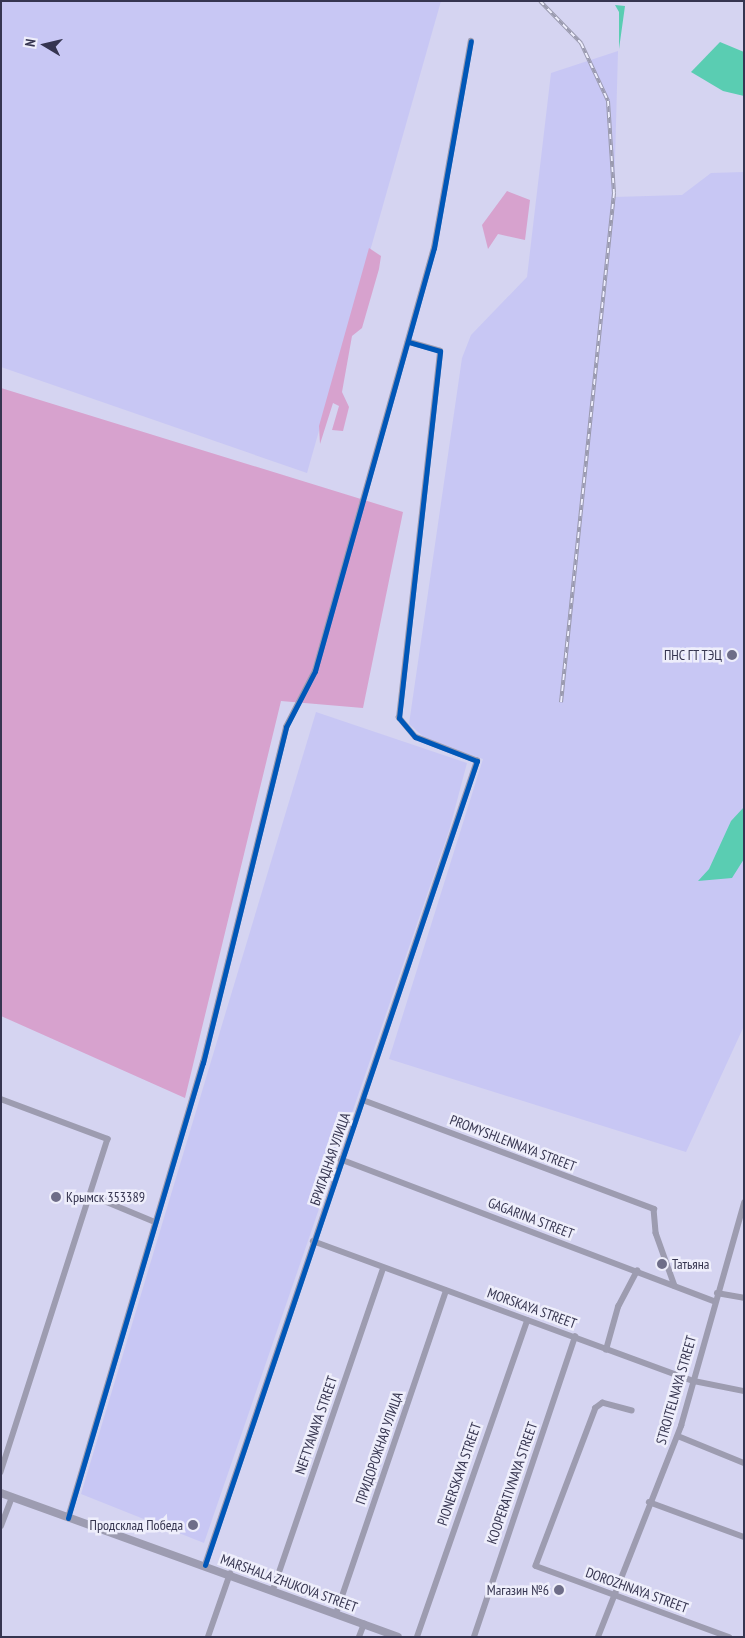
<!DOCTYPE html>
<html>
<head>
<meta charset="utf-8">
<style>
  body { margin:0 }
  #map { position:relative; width:745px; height:1638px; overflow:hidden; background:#d5d4f1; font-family:"PT Sans Narrow",sans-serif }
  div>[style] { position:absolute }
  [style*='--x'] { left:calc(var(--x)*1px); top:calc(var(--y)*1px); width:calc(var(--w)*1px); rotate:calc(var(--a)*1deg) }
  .built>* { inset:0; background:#c8c7f4 }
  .green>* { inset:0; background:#d7a2ce }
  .water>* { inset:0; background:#5acdb2 }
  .street>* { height:5.5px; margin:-2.75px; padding:0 2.75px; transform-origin:2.75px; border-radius:2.75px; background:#9d9cb0 }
  .secondary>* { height:8px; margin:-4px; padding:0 4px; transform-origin:4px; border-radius:4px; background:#9d9cb1 }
  .rail>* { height:4px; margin-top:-2px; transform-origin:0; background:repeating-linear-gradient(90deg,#eeeefb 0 5.5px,#9a9aae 0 11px); box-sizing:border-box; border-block:1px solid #9a9aae }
  .cycleway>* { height:5px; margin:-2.5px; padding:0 2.5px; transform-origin:2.5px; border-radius:2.5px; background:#0057b8 }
  .dots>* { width:14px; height:14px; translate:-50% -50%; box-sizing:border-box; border:2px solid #eeeefb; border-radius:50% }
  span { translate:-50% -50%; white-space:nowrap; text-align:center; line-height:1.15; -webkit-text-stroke:5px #eeeefb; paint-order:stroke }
  .poi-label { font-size:14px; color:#363550 }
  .right { translate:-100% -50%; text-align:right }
  .left { translate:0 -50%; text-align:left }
  .street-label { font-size:14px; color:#363550 }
  .frame { position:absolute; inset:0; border:2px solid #363550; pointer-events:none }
  .north { position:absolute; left:20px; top:20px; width:50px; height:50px; -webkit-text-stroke:4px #eeeefb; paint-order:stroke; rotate:279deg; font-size:14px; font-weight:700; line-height:20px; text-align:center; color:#363550 }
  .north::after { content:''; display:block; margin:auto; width:18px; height:22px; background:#363550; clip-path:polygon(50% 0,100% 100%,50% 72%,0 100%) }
</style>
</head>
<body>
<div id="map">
  <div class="built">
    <div style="clip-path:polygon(1px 1px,441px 1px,307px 473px,1px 367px)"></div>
    <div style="clip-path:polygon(618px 51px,614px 197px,682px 195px,711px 173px,744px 172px,744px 1026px,686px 1152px,389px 1059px,483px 759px,427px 740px,409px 724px,462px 358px,471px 335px,527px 277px,551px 73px)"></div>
    <div style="clip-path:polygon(316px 712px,467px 763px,449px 831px,204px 1543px,81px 1494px)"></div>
  </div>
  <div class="green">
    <div style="clip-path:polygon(507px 191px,530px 200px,525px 240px,498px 234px,488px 249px,482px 225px)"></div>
    <div style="clip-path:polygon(369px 248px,381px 256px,379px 269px,362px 328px,352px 336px,342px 392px,349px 407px,343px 431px,332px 430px,339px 406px,333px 403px,320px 444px,319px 426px)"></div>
    <div style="clip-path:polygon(1px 388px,403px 512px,363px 708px,281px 701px,185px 1098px,1px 1016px)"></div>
  </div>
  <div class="water">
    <div style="clip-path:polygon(615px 5px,625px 6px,619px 49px,619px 12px)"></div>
    <div style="clip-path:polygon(720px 42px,744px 52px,744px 96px,723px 91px,691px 72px)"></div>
    <div style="clip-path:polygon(744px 807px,744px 859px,732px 878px,698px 881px,709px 869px,731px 821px)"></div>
  </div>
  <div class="street">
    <div style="--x:1;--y:1099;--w:114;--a:20.5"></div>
    <div style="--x:108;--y:1139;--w:350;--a:107.8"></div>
    <div style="--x:363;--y:1100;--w:311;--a:20.5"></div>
    <div style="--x:654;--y:1209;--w:24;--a:85"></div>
    <div style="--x:656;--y:1233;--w:56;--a:70.3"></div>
    <div style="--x:340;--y:1159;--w:399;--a:20.8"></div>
    <div style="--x:90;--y:1195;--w:70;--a:22.6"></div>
    <div style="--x:313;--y:1241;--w:406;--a:20.2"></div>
    <div style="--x:694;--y:1381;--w:51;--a:11.3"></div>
    <div style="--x:717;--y:1293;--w:27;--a:10"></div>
    <div style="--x:606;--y:1350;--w:45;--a:-74.4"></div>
    <div style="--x:618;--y:1307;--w:41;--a:-62.2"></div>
    <div style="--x:632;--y:1411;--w:30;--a:-165"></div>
    <div style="--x:603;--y:1403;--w:9;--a:144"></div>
    <div style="--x:596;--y:1408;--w:169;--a:110.8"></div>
    <div style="--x:536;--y:1566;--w:206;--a:20.2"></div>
    <div style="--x:678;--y:1436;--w:71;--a:22.2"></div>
    <div style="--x:649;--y:1502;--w:101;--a:20.2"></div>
    <div style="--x:68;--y:1518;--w:475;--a:-73.5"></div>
    <div style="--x:203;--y:1063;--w:346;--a:-76.1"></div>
    <div style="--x:286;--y:727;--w:63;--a:-62.6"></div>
    <div style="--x:315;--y:671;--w:439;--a:-74.3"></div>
    <div style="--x:434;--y:248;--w:210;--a:-79.9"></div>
    <div style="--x:1;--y:1526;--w:31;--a:-69"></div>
    <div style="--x:205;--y:1565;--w:849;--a:-71.31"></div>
    <div style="--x:477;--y:761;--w:66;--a:-158.8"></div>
    <div style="--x:415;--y:737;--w:25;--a:-130"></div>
    <div style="--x:399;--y:718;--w:369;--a:-83.6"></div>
    <div style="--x:440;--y:351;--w:33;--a:-164"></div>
    <div style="--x:273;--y:1590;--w:339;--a:-71.1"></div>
    <div style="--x:336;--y:1614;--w:341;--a:-71.2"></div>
    <div style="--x:208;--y:1637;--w:67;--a:-70.8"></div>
    <div style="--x:359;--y:1637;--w:14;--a:-69"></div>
    <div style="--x:417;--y:1637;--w:335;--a:-70.8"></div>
    <div style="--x:474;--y:1637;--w:317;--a:-71.4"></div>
    <div style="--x:598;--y:1637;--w:227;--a:-68.5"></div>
    <div style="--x:681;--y:1426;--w:232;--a:-74.2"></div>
  </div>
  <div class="secondary">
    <div style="--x:1;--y:1493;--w:422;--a:19.9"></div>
  </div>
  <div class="rail">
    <div style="--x:540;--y:1;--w:59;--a:45.7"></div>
    <div style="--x:581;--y:43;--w:64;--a:65"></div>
    <div style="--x:608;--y:101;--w:92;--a:86.3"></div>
    <div style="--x:614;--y:193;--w:512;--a:95.94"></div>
  </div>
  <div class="cycleway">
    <div style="--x:68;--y:1518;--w:475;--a:-73.5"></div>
    <div style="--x:203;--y:1063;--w:346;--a:-76.1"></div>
    <div style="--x:286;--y:727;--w:63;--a:-62.6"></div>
    <div style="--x:315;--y:671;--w:439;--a:-74.3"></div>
    <div style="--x:434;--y:248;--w:210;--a:-79.9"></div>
    <div style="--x:205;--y:1565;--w:849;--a:-71.31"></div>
    <div style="--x:477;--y:761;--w:66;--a:-158.8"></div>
    <div style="--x:415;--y:737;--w:25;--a:-130"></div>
    <div style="--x:399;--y:718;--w:369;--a:-83.6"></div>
    <div style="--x:440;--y:351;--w:33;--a:-164"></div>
  </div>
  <div class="dots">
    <div style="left:732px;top:655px;background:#6e6d88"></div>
    <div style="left:56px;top:1197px;background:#6e6d88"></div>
    <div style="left:662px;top:1264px;background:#6e6d88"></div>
    <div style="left:193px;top:1525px;background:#6e6d88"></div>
    <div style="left:559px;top:1590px;background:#6e6d88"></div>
  </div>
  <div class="poi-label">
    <span class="right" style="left:722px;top:655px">ПНС ГТ ТЭЦ</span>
    <span class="left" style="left:66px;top:1197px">Крымск 353389</span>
    <span class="left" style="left:672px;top:1264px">Татьяна</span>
    <span class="right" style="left:183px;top:1525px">Продсклад Победа</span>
    <span class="right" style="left:549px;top:1590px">Магазин №6</span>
  </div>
  <div class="street-label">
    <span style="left:513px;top:1143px;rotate:21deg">PROMYSHLENNAYA STREET</span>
    <span style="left:330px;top:1159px;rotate:-71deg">БРИГАДНАЯ УЛИЦА</span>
    <span style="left:531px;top:1218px;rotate:21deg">GAGARINA STREET</span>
    <span style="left:532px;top:1308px;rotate:20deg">MORSKAYA STREET</span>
    <span style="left:676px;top:1390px;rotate:-74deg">STROITELNAYA STREET</span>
    <span style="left:316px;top:1425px;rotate:-71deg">NEFTYANAYA STREET</span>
    <span style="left:379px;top:1448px;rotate:-71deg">ПРИДОРОЖНАЯ УЛИЦА</span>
    <span style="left:459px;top:1474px;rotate:-71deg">PIONERSKAYA STREET</span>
    <span style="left:512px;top:1483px;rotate:-71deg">KOOPERATIVNAYA STREET</span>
    <span style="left:289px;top:1583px;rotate:20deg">MARSHALA ZHUKOVA STREET</span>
    <span style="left:637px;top:1590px;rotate:20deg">DOROZHNAYA STREET</span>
  </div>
  <div class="frame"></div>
  <div class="north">N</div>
</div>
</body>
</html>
